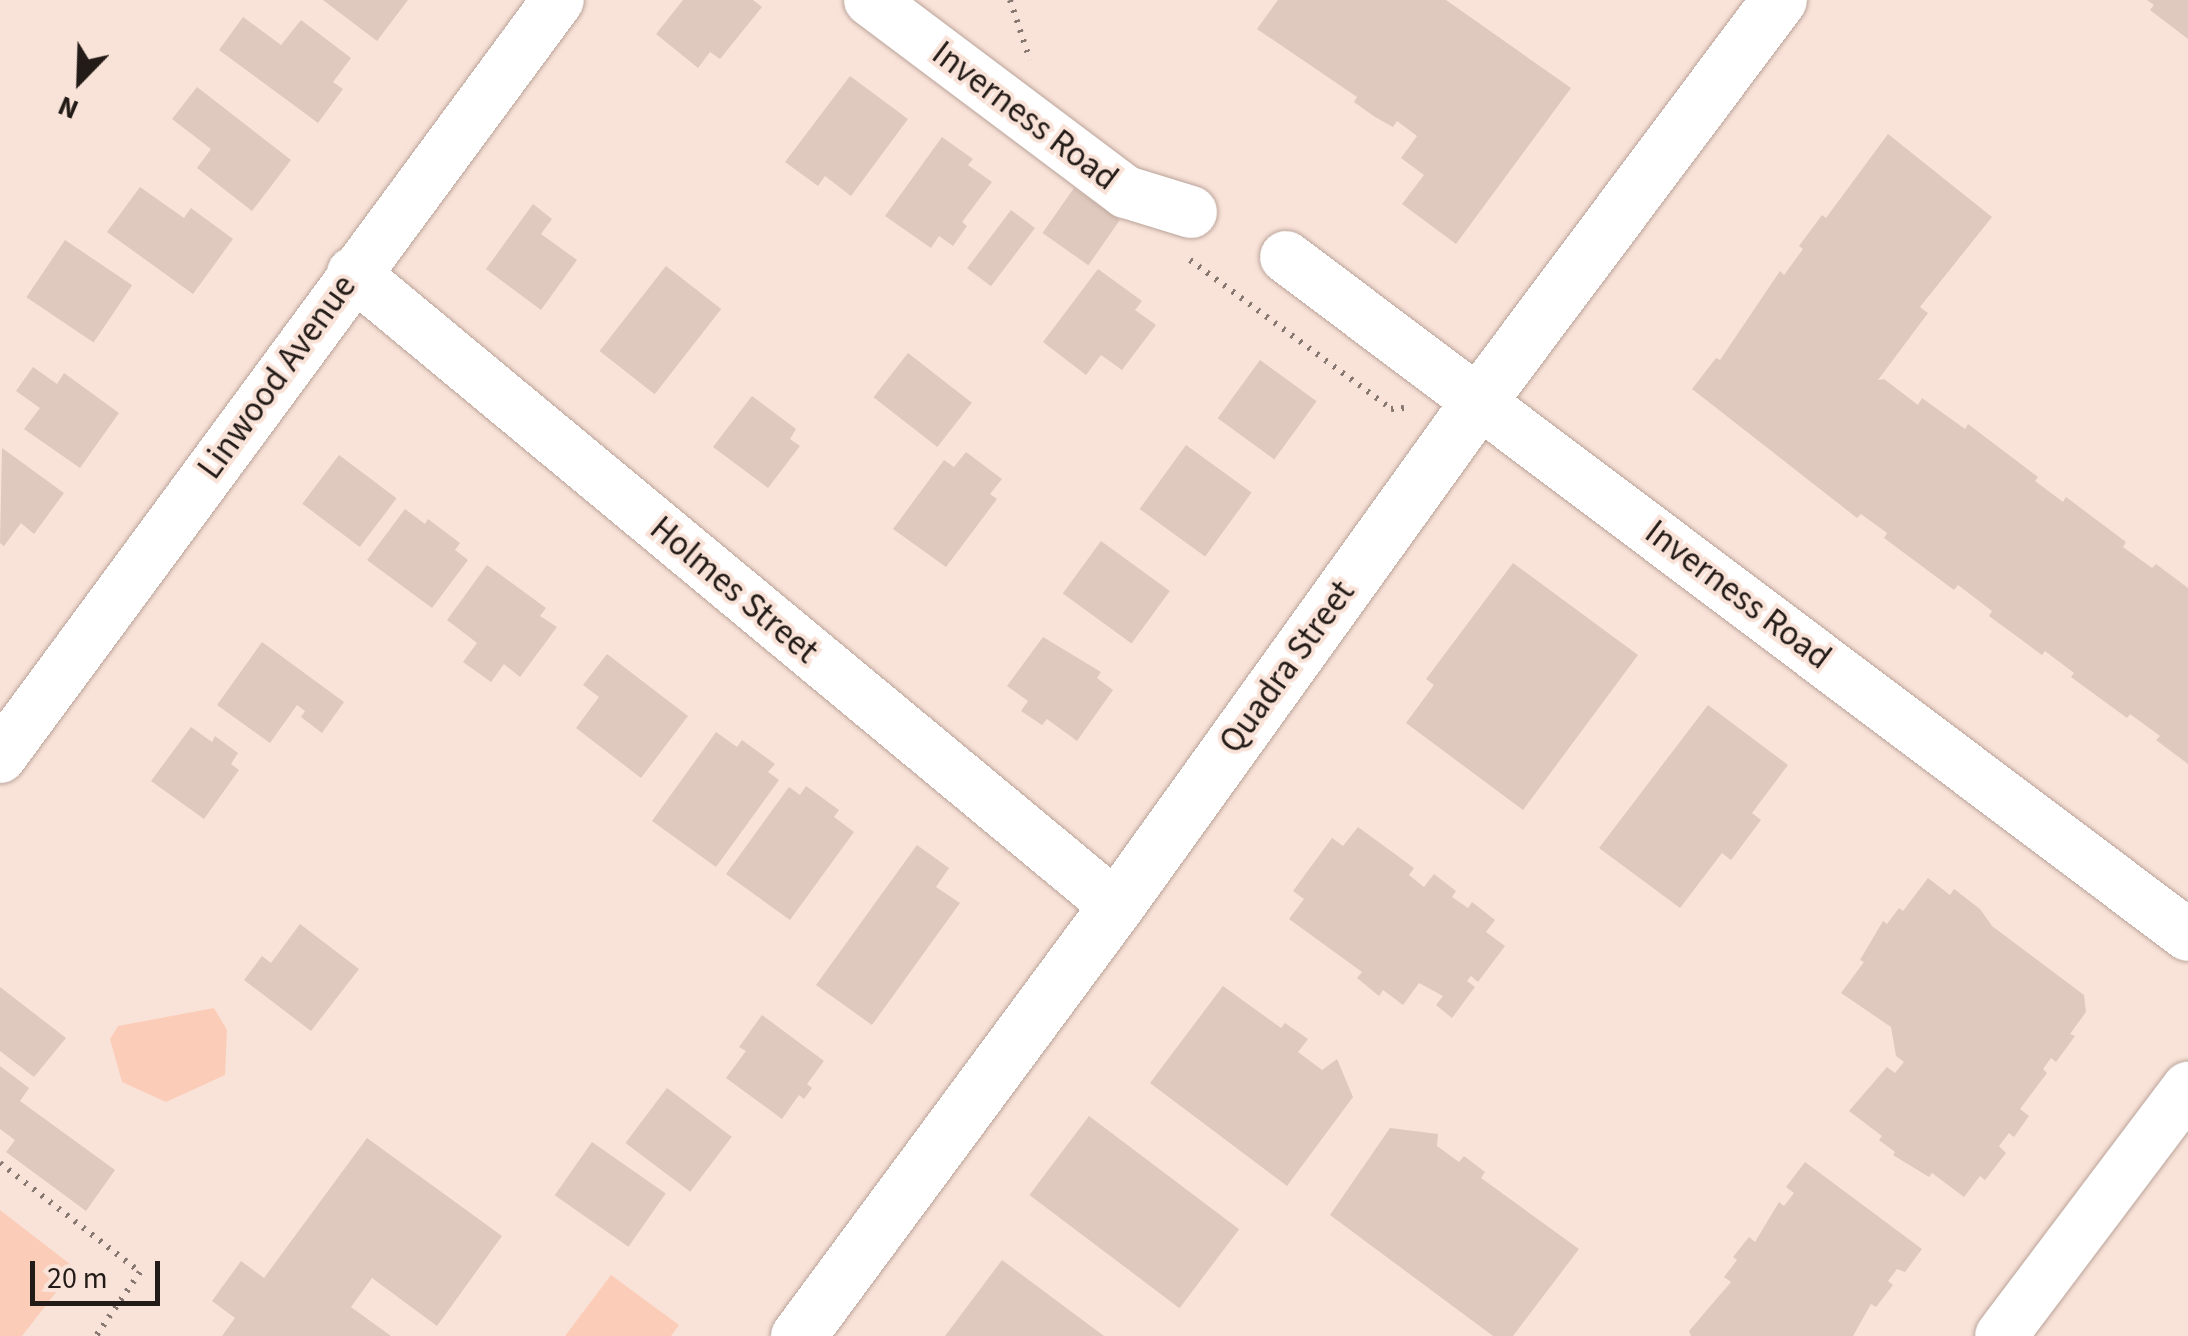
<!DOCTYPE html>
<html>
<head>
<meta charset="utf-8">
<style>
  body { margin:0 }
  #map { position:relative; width:2188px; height:1336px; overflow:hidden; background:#f9e2d8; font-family:"Source Sans 3",sans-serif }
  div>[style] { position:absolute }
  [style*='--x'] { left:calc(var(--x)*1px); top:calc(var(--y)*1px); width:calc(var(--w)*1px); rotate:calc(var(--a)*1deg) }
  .green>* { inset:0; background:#fbcdb8 }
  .building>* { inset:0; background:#dfc9be; transform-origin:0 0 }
  .path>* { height:6px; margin-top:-3px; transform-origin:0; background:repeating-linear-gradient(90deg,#867770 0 2.5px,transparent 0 10.5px) }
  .roads { filter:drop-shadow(0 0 2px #b9a399) drop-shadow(0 0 2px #b9a399) }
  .street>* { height:52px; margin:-26px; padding:0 26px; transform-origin:26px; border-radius:26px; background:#fff }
  .secondary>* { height:55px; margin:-27.5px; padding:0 27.5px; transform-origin:27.5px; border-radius:27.5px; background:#fff }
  span { translate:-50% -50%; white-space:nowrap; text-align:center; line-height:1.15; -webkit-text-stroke:8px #f9e2d8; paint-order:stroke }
  .street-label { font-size:35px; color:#231b17 }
  .north { position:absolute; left:30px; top:30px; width:100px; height:100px; -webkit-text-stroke:8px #f9e2d8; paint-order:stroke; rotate:203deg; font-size:28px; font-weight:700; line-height:40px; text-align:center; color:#231b17 }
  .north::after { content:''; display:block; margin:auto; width:35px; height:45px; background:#231b17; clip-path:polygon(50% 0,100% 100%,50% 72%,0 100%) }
  .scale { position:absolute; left:30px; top:1261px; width:130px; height:45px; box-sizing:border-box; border:5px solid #231b17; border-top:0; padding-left:12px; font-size:30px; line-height:35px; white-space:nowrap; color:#231b17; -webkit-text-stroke:8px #f9e2d8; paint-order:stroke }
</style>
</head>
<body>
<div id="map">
  <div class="green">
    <div style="clip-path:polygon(214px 1008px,227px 1030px,225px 1075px,166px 1102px,122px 1082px,110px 1039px,118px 1026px)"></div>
    <div style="clip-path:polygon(0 1210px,75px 1268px,22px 1336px,0 1336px)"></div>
    <div style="clip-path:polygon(611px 1275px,679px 1325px,671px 1336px,565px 1336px)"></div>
  </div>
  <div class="building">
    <div style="clip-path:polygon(323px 0,408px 0,377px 41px)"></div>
    <div style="clip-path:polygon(683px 0,753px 0,762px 7px,720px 59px,710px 52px,698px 68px,656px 34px)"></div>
    <div style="clip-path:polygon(1278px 0,1446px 0,1571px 88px,1456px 244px,1402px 204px,1424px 175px,1401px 158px,1417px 136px,1397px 121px,1393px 127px,1375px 117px,1354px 102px,1357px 97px,1257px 29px)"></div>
    <div style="clip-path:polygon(2147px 0,2188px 0,2188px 39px,2150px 10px,2154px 5px)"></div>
    <div style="clip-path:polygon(243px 17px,281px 45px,301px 20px,351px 58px,333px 82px,343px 89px,318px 123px,219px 50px)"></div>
    <div style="clip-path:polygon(850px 76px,908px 119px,851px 196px,825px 176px,818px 186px,785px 162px)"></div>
    <div style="clip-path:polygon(197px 87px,291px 160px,252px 211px,197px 168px,211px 149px,172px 119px)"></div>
    <div style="clip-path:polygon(1888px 134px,1992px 217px,1920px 307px,1928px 313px,1878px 380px,1884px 379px,1918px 405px,1922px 398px,1965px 429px,1968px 424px,2038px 477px,2035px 481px,2063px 502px,2066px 497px,2126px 542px,2123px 547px,2152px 568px,2156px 564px,2188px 588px,2188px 764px,2156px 740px,2160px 736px,2130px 714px,2127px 718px,2071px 677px,2074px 673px,2045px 651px,2042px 655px,1989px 616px,1992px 611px,1958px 585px,1954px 590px,1884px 538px,1887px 533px,1861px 514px,1857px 518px,1692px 389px,1716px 358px,1720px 360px,1780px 271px,1784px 275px,1803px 249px,1799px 246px,1822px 215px,1826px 218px)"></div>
    <div style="clip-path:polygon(942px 137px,973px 159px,968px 165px,992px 182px,962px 222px,967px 226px,953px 246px,939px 236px,931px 248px,885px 216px)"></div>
    <div style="clip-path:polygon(140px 187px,184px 218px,191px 208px,233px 239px,193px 294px,107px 232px)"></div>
    <div style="left:1074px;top:188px;width:56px;height:55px;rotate:35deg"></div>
    <div style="clip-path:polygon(533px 204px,552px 219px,541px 234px,577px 260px,541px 310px,486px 269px)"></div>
    <div style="left:1011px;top:210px;width:30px;height:73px;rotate:37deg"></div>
    <div style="left:65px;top:240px;width:81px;height:69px;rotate:34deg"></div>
    <div style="left:666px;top:266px;width:70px;height:108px;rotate:38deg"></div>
    <div style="clip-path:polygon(1098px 269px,1142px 301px,1135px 310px,1156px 325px,1122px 370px,1101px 355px,1086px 375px,1043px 342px)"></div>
    <div style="left:908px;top:353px;width:81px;height:56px;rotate:38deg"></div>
    <div style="left:1260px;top:360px;width:70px;height:72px;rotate:36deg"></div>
    <div style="clip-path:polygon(33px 367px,57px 384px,64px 373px,119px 413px,80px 468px,24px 429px,40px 408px,16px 391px)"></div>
    <div style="clip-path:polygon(752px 396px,796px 429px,790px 439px,800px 446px,768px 488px,713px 447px)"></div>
    <div style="left:1186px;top:445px;width:81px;height:79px;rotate:36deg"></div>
    <div style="clip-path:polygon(2px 448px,64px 493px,34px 534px,21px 523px,4px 546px,0 543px)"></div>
    <div style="clip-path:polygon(966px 452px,1002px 479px,990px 494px,997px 499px,946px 567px,893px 529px,944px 460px,954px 467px)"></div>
    <div style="left:339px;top:455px;width:72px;height:61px;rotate:37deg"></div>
    <div style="clip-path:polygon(405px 509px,425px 524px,428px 519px,460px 543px,455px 550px,468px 560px,432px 608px,367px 560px)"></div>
    <div style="left:1101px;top:541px;width:85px;height:65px;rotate:36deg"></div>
    <div style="clip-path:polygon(1513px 563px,1638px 655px,1523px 810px,1406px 723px,1434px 685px,1426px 679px)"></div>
    <div style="clip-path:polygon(487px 565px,546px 608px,540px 616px,557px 627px,520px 677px,504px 664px,491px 682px,463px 662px,477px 643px,447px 620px)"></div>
    <div style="clip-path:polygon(1043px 637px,1101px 672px,1097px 678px,1113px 690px,1077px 741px,1047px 719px,1042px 725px,1021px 711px,1028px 701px,1007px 686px)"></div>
    <div style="clip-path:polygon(262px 642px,344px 702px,322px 733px,301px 717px,305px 711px,297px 705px,270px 743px,217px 705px)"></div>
    <div style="clip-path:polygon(607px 654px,688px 716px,641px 778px,576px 728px,599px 697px,583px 685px)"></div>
    <div style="clip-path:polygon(1708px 705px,1788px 765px,1752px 813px,1761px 820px,1731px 860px,1722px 853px,1680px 908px,1599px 848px)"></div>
    <div style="clip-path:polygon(191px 727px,212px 742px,215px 736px,238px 753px,231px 764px,239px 770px,204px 819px,151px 781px)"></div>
    <div style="clip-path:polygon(716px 732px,737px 747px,742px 740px,775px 764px,768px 772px,779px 780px,716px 867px,652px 821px)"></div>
    <div style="clip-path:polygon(806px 786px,839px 810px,834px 817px,854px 832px,790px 920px,726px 874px,789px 787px,800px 795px)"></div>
    <div style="clip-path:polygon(1358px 827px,1414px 868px,1409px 875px,1424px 887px,1434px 874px,1456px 891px,1452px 897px,1468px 908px,1472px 902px,1495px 920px,1486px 932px,1505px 946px,1478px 982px,1471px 976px,1467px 981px,1475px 987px,1452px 1018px,1436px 1005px,1443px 996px,1419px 983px,1403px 1005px,1383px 990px,1379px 996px,1357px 978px,1362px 972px,1289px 919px,1304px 899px,1293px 891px,1332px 838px,1343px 846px)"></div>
    <div style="clip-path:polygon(917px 845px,949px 868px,936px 887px,960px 903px,872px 1025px,816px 985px)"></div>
    <div style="clip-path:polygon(1928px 878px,1950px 895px,1954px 889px,1980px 909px,1992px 926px,2084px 995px,2086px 1012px,2070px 1034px,2075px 1036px,2056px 1062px,2051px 1058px,2043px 1069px,2047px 1073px,2020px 1109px,2029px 1116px,2014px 1137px,2009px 1133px,1999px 1146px,2006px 1153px,1985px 1180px,1980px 1176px,1964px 1197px,1932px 1173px,1929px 1177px,1893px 1155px,1895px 1152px,1879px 1140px,1882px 1136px,1849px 1111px,1887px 1067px,1895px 1073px,1904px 1062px,1896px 1056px,1891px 1027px,1841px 993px,1864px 962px,1860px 960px,1883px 921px,1887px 924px,1899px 908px,1903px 911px)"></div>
    <div style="clip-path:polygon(300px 924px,359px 969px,311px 1031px,244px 980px,262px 956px,271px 963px)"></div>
    <div style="clip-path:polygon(1223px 986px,1281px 1028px,1285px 1023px,1308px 1039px,1298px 1052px,1322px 1070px,1337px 1059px,1353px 1097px,1287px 1186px,1150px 1083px)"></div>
    <div style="clip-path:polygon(0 987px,66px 1038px,34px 1077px,0 1051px)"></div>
    <div style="clip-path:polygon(762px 1015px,824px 1061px,807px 1084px,812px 1088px,804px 1099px,799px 1095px,782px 1119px,726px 1078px,746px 1051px,739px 1047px)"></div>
    <div style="clip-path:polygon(0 1066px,29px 1088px,20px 1101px,115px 1170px,86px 1211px,6px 1152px,15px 1140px,0 1129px)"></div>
    <div style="left:667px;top:1088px;width:81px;height:69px;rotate:37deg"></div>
    <div style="left:1089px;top:1116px;width:188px;height:99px;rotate:37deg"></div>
    <div style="clip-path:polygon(1390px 1128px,1438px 1134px,1437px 1146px,1459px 1162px,1464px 1156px,1485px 1172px,1481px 1178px,1579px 1249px,1513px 1336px,1493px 1336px,1330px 1215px)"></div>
    <div style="clip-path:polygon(367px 1138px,502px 1236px,437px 1326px,372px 1278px,351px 1307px,391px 1336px,222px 1336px,235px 1318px,212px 1301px,241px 1261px,264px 1278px)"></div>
    <div style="left:592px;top:1142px;width:90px;height:65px;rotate:35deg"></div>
    <div style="clip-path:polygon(1805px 1162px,1922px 1249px,1905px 1272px,1897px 1269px,1888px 1281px,1893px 1285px,1876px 1307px,1871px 1304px,1853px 1336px,1691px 1336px,1689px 1331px,1731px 1282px,1724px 1277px,1737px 1260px,1733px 1257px,1749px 1237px,1755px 1242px,1779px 1202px,1784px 1206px,1794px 1193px,1786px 1187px)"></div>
    <div style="clip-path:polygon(1002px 1260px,1104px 1336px,945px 1336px)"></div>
  </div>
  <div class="path">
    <div style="--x:1010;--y:0;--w:63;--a:71.6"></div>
    <div style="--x:1190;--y:260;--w:250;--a:36.5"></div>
    <div style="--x:1391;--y:409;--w:13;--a:-4"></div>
    <div style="--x:0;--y:1163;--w:177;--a:37.9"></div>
    <div style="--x:140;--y:1272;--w:78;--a:124.5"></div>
  </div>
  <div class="roads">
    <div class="street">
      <div style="--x:870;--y:0;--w:320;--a:36.9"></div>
      <div style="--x:1126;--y:192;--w:68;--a:17.1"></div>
      <div style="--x:1286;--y:257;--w:1128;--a:36.93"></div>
      <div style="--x:353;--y:273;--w:991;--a:39.68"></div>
      <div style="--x:0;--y:757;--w:940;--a:-53.61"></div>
      <div style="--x:2001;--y:1336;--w:311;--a:-53"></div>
    </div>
    <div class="secondary">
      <div style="--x:798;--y:1336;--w:535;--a:-53.52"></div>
      <div style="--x:1116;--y:906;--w:624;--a:-54.32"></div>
      <div style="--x:1480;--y:399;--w:499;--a:-53.2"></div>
    </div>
  </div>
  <div class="street-label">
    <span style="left:1025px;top:116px;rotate:37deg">Inverness Road</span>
    <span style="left:277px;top:377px;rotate:-54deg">Linwood Avenue</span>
    <span style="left:734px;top:590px;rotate:40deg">Holmes Street</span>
    <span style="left:1738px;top:595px;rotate:37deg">Inverness Road</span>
    <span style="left:1287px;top:667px;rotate:-54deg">Quadra Street</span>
  </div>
  <div class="north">N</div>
  <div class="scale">20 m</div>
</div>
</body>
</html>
